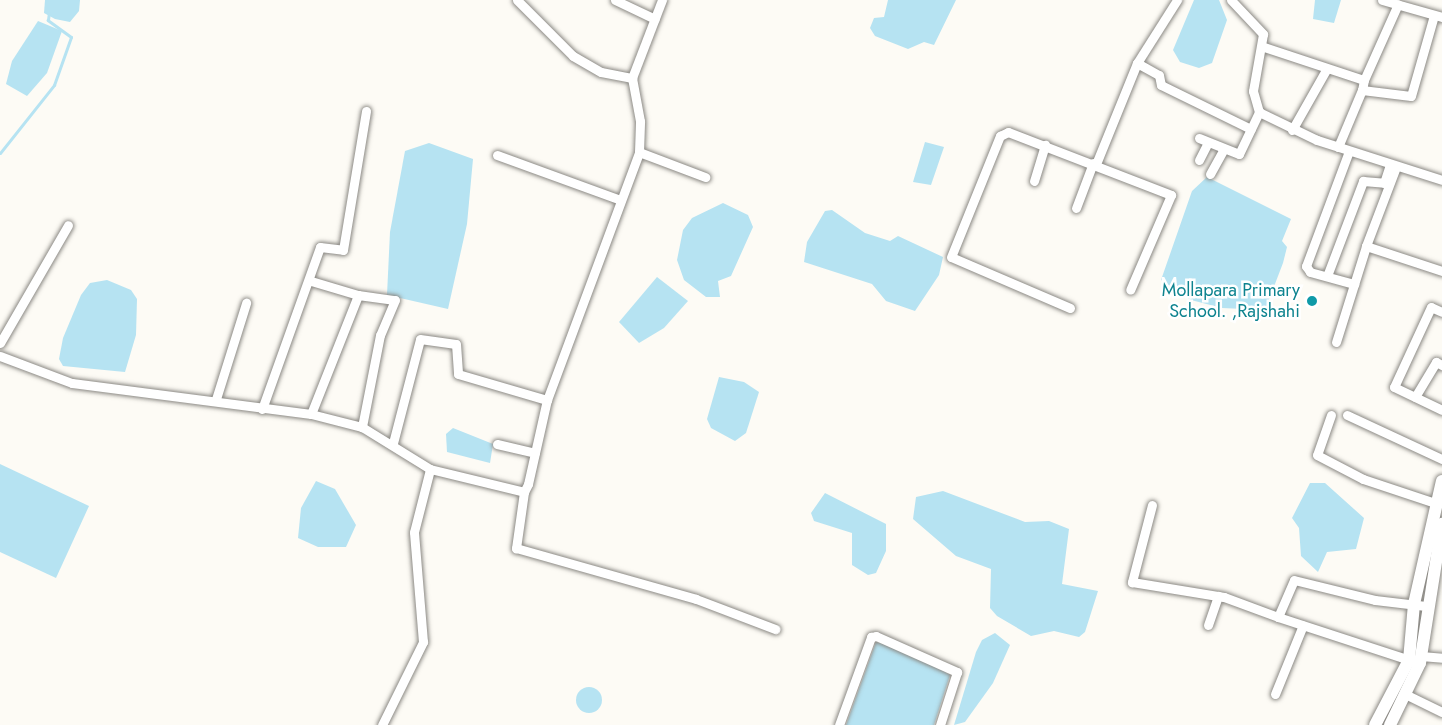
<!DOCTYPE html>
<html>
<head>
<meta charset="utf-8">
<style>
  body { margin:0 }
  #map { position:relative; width:1442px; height:725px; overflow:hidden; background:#fdfbf5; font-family:Jost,sans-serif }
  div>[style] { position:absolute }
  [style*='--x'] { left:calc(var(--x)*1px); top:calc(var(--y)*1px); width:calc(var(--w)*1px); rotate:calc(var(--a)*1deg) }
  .water>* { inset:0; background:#b6e3f2 }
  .round { border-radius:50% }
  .stream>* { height:3px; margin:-1.5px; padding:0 1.5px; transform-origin:1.5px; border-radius:1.5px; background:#b6e3f2 }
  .roads { filter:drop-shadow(0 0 2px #8b8984) drop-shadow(0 0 2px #8b8984) }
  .minor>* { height:9px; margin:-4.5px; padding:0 4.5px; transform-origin:4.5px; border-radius:4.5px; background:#fff }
  .tertiary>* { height:12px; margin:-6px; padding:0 6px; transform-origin:6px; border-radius:6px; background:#fff }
  .dots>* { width:16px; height:16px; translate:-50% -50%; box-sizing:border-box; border:3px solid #fff; border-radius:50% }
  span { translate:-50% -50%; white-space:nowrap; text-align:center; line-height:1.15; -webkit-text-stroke:5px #fff; paint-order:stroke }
  .culture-label { font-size:18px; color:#0d838f }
  .right { translate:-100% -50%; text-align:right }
</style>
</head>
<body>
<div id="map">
  <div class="water">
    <div style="clip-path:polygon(45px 0,80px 0,79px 11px,70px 22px,55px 19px,44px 13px)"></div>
    <div style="clip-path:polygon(888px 0,956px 0,934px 45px,924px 42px,908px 49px,875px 36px,870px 28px,874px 18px,884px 17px)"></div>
    <div style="clip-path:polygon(1194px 0,1219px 0,1227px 20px,1212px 63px,1199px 68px,1180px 62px,1173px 50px)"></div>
    <div style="clip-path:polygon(1315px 0,1341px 0,1334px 23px,1313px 19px)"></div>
    <div style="clip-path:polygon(38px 21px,62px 31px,47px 73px,27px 96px,6px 84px,12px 61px)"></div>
    <div style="clip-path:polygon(925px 142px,944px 147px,931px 185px,913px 182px)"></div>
    <div style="clip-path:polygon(429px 143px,473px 159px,467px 224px,448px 309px,387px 295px,390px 232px,405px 151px)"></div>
    <div style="clip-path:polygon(1207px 177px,1291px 219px,1282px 241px,1287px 247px,1283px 263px,1265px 310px,1222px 308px,1191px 300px,1161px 280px,1192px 191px)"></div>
    <div style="clip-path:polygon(723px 203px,748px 215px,753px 227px,731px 276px,718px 281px,720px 297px,706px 297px,684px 280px,677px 260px,683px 230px,692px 218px)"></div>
    <div style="clip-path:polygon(832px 210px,865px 233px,890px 241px,898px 236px,943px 257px,939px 275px,915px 311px,886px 301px,872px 284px,804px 262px,807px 242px,825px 211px)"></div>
    <div style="clip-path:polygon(657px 277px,688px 301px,664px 328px,639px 343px,619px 322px)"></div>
    <div style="clip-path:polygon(107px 280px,131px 290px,137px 299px,136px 335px,125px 372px,63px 366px,59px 359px,63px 338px,81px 295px,90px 283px)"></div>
    <div style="clip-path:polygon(719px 377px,744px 382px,759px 392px,746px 433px,735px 441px,711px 428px,707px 419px)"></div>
    <div style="clip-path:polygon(453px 428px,493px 444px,490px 463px,447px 452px,446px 434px)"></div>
    <div style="clip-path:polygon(0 464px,89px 506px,56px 578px,0 552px)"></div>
    <div style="clip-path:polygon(316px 481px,335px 489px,356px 525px,346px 547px,318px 547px,298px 538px,301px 508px)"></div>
    <div style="clip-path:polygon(1310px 483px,1325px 483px,1364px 518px,1356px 549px,1327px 552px,1318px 572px,1301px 556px,1299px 528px,1292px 518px)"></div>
    <div style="clip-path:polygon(943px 491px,1025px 522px,1049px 521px,1069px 529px,1062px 584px,1098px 591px,1085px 632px,1079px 637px,1054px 631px,1031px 636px,997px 616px,990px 608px,991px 569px,956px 556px,913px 519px,916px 497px)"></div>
    <div style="clip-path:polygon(825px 493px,886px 524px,886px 551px,876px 573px,868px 575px,852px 565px,852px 533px,814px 521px,811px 513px)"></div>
    <div style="clip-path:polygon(995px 633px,1010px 645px,993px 683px,965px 722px,954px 725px,976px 652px,982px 640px)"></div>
    <div style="clip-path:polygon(876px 642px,912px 652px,950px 675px,934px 725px,846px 725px)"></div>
    <div class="round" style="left:576px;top:687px;width:26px;height:26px"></div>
  </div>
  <div class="stream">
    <div style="--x:0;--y:153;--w:87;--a:-51.5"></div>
    <div style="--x:54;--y:85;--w:51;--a:-70.5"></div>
    <div style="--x:71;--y:37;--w:29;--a:-144"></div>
    <div style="--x:48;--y:20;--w:8;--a:-83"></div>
  </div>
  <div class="roads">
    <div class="minor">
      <div style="--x:517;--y:0;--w:79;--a:45"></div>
      <div style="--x:573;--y:56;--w:32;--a:30"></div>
      <div style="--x:601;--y:72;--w:32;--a:11"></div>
      <div style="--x:615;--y:0;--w:44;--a:25.4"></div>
      <div style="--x:1231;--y:0;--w:47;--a:46.7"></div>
      <div style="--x:1263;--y:34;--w:58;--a:100"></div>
      <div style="--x:1253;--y:91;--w:22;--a:74"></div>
      <div style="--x:1259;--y:112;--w:64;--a:25.8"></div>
      <div style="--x:1317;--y:140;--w:131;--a:17.7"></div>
      <div style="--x:1382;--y:0;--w:62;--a:15.8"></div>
      <div style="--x:1264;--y:47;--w:105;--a:18.3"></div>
      <div style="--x:1364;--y:80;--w:10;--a:101"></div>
      <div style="--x:1362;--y:90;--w:49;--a:7"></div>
      <div style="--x:1411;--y:96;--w:84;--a:-74.1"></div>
      <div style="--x:1137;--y:63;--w:25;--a:29"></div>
      <div style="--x:1159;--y:75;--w:10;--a:79"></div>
      <div style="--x:1161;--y:85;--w:100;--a:26.1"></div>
      <div style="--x:1364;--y:80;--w:83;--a:-65.9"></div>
      <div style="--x:1292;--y:130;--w:69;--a:-60.5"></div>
      <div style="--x:1199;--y:138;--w:43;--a:21.8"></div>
      <div style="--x:1239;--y:154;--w:47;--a:-64.5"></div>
      <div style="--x:1338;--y:147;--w:62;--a:-67.2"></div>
      <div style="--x:1349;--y:151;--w:123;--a:110.5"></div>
      <div style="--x:1306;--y:266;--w:7;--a:56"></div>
      <div style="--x:1310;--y:272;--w:46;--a:15.3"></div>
      <div style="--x:639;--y:152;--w:71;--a:20.7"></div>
      <div style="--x:497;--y:155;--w:129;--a:20"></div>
      <div style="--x:1199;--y:160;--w:20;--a:-63"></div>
      <div style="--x:1096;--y:164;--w:109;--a:-67.9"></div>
      <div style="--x:1137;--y:63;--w:75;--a:-57.6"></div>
      <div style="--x:1396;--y:167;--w:85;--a:110.8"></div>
      <div style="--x:1366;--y:246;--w:80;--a:18.2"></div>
      <div style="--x:1210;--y:174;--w:29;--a:-61"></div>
      <div style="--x:1034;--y:181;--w:38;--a:-73"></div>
      <div style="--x:1076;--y:208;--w:48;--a:-69.3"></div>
      <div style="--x:1327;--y:276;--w:102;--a:-69.2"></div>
      <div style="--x:1363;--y:181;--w:21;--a:5"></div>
      <div style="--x:1384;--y:183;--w:19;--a:-72"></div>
      <div style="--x:358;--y:295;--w:37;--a:8"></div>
      <div style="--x:395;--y:300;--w:38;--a:113"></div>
      <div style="--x:380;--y:335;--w:94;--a:101.1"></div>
      <div style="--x:1070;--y:308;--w:129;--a:-156.8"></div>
      <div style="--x:951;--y:257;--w:131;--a:-68"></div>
      <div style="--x:1000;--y:136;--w:9;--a:-27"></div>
      <div style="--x:1008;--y:132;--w:175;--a:21.1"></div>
      <div style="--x:1171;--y:195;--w:103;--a:113.3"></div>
      <div style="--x:1442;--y:312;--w:12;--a:-156"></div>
      <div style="--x:1431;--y:307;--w:88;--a:114.8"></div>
      <div style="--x:1394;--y:387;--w:53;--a:25.6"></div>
      <div style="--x:1336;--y:342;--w:101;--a:-72.6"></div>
      <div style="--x:0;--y:343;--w:136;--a:-60"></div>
      <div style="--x:0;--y:356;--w:77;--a:20.6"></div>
      <div style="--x:72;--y:383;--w:241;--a:7.4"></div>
      <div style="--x:311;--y:414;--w:53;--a:14.3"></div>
      <div style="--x:362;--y:427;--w:80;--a:31.7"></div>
      <div style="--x:1415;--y:397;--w:41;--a:-59"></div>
      <div style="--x:1436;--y:362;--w:7;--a:27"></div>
      <div style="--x:216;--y:399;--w:101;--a:-72.6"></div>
      <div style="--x:262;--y:409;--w:172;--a:-70.3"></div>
      <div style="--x:320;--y:247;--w:23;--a:7"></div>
      <div style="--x:343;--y:250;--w:141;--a:-80.6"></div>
      <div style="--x:311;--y:414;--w:128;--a:-68.4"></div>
      <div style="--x:358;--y:295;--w:49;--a:-163.4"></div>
      <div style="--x:1331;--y:415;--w:42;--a:109.3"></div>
      <div style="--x:1317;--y:455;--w:52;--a:27.6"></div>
      <div style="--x:1363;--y:479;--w:76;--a:18.4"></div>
      <div style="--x:1347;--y:415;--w:105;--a:24.9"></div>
      <div style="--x:393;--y:443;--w:107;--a:-75.4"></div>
      <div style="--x:420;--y:339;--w:36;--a:8"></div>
      <div style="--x:456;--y:344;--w:30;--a:86"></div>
      <div style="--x:458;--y:374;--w:93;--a:16.3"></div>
      <div style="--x:497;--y:444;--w:39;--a:13"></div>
      <div style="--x:524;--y:492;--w:57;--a:98.1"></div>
      <div style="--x:516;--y:548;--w:187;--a:15.8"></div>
      <div style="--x:696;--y:599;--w:85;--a:20.8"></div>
      <div style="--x:1152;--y:505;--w:80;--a:104.6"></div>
      <div style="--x:1132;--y:582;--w:93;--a:9.3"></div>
      <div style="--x:1224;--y:597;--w:58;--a:20.3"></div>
      <div style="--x:1278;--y:617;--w:40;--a:-66.6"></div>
      <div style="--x:1294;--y:580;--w:83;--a:13.9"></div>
      <div style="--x:1375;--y:600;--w:51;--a:6.7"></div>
      <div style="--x:1278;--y:617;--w:142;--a:18.1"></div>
      <div style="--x:1208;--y:625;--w:31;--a:-71"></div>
      <div style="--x:1421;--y:656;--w:21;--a:5"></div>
      <div style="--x:1275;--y:694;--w:74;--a:-67.9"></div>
      <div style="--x:1407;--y:695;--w:39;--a:26"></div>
      <div style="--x:382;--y:725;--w:93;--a:-63.7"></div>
      <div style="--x:423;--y:642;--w:110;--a:-94.7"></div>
      <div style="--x:414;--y:532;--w:65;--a:-75.7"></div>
      <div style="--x:430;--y:469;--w:97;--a:13.7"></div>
      <div style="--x:524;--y:492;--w:9;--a:-63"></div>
      <div style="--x:528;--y:484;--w:86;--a:-77.3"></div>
      <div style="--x:547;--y:400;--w:265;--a:-69.6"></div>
      <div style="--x:639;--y:152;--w:31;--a:-88"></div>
      <div style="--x:640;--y:121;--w:44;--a:-100.5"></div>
      <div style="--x:632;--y:78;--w:84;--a:-69"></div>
      <div style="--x:839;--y:725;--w:94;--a:-70"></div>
      <div style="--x:871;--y:637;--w:5;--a:-11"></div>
      <div style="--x:876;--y:636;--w:89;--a:24"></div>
      <div style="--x:957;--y:672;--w:56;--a:107.8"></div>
    </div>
    <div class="tertiary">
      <div style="--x:1375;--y:725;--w:73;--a:-62.4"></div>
      <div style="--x:1409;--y:660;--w:56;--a:-84.9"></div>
      <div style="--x:1414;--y:604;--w:126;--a:-77.2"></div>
      <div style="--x:1390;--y:725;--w:69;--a:-64.2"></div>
      <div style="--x:1420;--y:663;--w:141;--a:-81"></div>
    </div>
  </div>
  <div class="dots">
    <div style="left:1312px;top:301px;background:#0f9aa8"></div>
  </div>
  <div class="culture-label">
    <span class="right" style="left:1300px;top:301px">Mollapara Primary<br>School. ,Rajshahi</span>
  </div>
</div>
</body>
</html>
